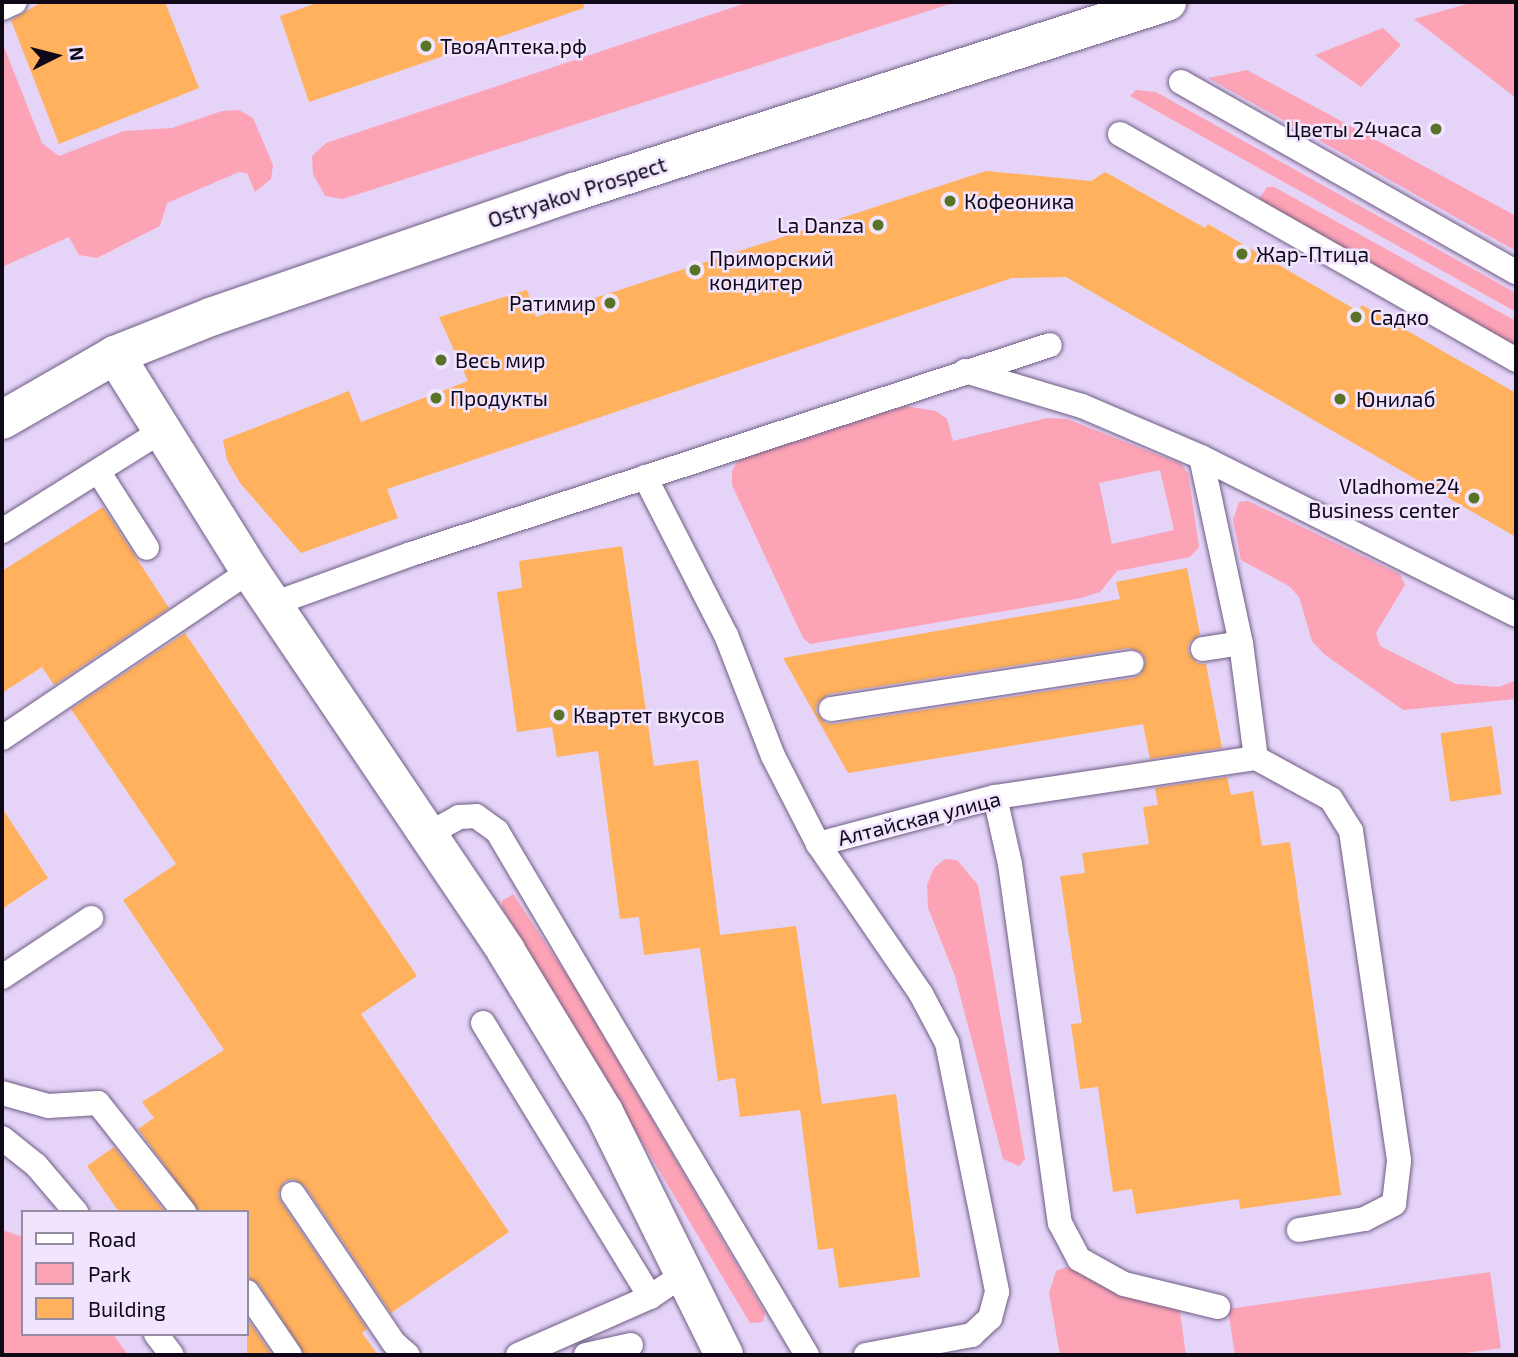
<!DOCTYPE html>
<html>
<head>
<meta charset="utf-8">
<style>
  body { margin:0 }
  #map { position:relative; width:1518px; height:1357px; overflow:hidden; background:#e5d4f8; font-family:"Exo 2",sans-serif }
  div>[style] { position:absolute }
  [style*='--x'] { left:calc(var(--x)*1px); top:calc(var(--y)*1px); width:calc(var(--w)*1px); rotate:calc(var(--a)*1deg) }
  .green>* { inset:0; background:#fda3b6 }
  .building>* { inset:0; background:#ffb15d; transform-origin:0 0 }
  .roads { filter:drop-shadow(0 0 2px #6f5d84) drop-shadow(0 0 2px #6f5d84) }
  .lane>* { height:24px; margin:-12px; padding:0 12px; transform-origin:12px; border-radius:12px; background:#fff }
  .street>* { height:38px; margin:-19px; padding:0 19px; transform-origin:19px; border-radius:19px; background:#fff }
  .secondary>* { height:38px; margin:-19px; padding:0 19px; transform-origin:19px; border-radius:19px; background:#fff }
  .dots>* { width:19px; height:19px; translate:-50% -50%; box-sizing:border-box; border:4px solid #f0e4ff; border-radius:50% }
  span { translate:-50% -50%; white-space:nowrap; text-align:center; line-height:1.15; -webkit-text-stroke:5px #f0e4ff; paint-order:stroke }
  .poi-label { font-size:21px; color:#0f0816 }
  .left { translate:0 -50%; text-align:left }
  .right { translate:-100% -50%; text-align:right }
  .street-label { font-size:21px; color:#0f0816 }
  .frame { position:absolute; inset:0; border:4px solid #0f0816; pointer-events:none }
  .legend { position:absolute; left:21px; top:1210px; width:228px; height:126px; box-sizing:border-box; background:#f0e4ff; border:2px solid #968ca2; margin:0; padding:9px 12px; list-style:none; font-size:21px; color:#0f0816 }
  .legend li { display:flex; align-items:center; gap:14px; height:35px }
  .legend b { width:35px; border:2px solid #968ca2 }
  .north { position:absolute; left:21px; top:21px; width:70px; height:70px; -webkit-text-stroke:5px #f0e4ff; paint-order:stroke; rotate:84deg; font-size:19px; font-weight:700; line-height:28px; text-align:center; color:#0f0816 }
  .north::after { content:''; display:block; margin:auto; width:24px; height:32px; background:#0f0816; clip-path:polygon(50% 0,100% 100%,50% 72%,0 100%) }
</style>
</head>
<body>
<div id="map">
  <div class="green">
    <div style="clip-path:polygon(749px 2px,956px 2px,343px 199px,325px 196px,313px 174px,312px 156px,326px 143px)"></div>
    <div style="clip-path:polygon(1474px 2px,1516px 2px,1516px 98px,1414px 19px)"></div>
    <div style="clip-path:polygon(1383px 28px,1401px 45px,1361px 87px,1315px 55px)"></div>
    <div style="clip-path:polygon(2px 42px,42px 143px,59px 156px,124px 131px,172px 128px,222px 111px,239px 110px,253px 118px,273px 165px,271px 179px,255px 192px,247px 173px,239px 172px,167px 203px,160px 226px,97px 258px,79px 255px,69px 237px,2px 267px)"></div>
    <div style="clip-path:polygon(1247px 70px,1516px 216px,1516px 251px,1208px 78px)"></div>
    <div style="clip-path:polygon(1136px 90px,1156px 92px,1516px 293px,1516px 312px,1130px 96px)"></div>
    <div style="clip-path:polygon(1267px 187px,1274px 187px,1516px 321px,1516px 352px,1259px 199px)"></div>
    <div style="clip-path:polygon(evenodd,905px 406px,936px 411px,947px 419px,953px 441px,1047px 418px,1067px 419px,1181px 464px,1188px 473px,1199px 547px,1190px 557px,1117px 571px,1100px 592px,1081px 598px,810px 644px,803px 638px,732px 485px,732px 471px,738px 460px,905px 406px,1160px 470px,1174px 530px,1112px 544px,1099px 483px,1160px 470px)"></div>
    <div style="clip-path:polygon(1248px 501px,1400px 574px,1405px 585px,1376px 633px,1380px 646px,1456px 684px,1499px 687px,1516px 680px,1516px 699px,1403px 710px,1324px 654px,1312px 641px,1299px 597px,1289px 586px,1241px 560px,1233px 520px,1239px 502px)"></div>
    <div style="clip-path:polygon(945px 859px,957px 860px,978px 885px,1025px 1159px,1019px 1166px,1003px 1159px,955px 976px,928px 908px,927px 885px,934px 868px)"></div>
    <div style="clip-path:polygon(513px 894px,573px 984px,765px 1313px,763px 1322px,750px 1323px,502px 907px,502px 901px)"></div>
    <div style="clip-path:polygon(2px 1230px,23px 1237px,23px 1334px,113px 1334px,128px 1355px,2px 1355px)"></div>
    <div style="clip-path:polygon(1066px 1267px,1179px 1305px,1186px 1355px,1060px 1355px,1049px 1293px,1056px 1271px)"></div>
    <div style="clip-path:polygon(1490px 1272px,1501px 1348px,1451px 1355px,1235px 1355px,1228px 1309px)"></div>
  </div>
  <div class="building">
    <div style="clip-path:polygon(42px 2px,165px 2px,199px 88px,59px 144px,11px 20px)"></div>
    <div style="clip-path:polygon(320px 2px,583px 2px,584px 8px,309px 102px,280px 16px)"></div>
    <div style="clip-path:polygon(986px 171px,1091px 181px,1105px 172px,1205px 228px,1208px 224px,1358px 311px,1362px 305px,1516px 393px,1516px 537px,1066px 277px,1012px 278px,387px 489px,398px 518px,301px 553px,240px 483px,227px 460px,223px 440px,349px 391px,361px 422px,468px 381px,439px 317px,527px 290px,536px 317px)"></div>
    <div style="clip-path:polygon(103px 507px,169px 608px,54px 685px,42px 667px,2px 693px,2px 571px)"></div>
    <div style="clip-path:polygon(622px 546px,654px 766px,698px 760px,720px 935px,796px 926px,822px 1104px,896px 1094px,920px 1277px,839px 1288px,833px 1248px,818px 1250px,800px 1110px,740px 1117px,735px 1078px,718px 1081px,700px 948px,644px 955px,639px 917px,620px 919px,598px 751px,557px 757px,552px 727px,517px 732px,497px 592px,522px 588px,519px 561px)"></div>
    <div style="clip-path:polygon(evenodd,1187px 568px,1200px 634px,1189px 643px,1188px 652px,1197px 663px,1206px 664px,1222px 748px,1150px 759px,1143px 724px,848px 773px,783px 658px,1120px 599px,1116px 582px,1187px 568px,1129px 648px,1142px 653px,1146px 661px,1141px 674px,1133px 678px,833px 724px,825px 723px,816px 712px,817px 703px,829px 694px,1129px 648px)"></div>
    <div style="clip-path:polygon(185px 633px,417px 976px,361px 1014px,509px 1232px,391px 1313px,305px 1186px,293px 1179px,284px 1182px,278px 1194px,281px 1202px,367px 1329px,362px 1333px,378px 1355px,305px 1355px,259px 1284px,247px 1277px,247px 1212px,199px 1212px,138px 1129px,154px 1118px,142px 1102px,224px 1050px,123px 900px,176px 864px,71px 709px)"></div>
    <div style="left:1492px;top:726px;width:69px;height:52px;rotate:82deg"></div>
    <div style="clip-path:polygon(1227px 777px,1231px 795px,1253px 791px,1262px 846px,1290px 842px,1341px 1195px,1240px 1209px,1239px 1199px,1136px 1214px,1132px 1189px,1113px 1192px,1098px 1087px,1080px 1089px,1071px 1024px,1082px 1023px,1060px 876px,1085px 873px,1082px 853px,1149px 844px,1143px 807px,1158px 805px,1155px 788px)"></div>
    <div style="clip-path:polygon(2px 808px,48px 878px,2px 909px)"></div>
    <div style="clip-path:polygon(114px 1147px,165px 1212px,119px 1212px,87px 1166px)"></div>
    <div style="clip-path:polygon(247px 1318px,272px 1355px,247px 1355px)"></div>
  </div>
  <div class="roads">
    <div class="lane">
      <div style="--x:2;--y:8;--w:14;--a:-25"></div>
      <div style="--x:1181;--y:82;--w:385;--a:29.6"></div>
      <div style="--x:1120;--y:134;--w:456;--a:29.7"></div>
      <div style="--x:965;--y:371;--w:122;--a:16.7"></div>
      <div style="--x:1082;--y:406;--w:129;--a:23.2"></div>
      <div style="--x:1201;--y:457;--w:352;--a:26.6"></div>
      <div style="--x:1201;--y:457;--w:190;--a:77.9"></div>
      <div style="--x:1241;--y:643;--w:116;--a:82.6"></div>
      <div style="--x:1256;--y:758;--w:85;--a:28.7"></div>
      <div style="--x:1331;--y:799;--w:38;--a:58"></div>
      <div style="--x:1351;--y:831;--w:333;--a:81.7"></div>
      <div style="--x:1399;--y:1161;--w:43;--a:96.6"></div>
      <div style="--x:1394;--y:1204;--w:33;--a:153"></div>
      <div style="--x:1365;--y:1219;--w:67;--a:170.5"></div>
      <div style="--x:98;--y:471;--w:91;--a:57.5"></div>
      <div style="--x:645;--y:477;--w:178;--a:62.9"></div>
      <div style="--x:726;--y:635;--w:130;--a:68.8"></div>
      <div style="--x:773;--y:756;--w:99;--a:62.9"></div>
      <div style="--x:818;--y:844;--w:182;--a:55.5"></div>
      <div style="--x:921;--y:994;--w:55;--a:62"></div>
      <div style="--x:947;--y:1043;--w:254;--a:78.6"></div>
      <div style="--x:997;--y:1292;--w:27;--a:105"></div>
      <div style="--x:990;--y:1318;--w:25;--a:137"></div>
      <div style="--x:972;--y:1335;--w:108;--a:169.3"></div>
      <div style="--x:2;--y:531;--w:186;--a:-32.1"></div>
      <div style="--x:273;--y:604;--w:147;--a:-19.9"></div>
      <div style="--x:411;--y:554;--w:672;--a:-18.11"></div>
      <div style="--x:1203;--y:649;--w:38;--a:-9"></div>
      <div style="--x:831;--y:709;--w:304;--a:-8.7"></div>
      <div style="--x:2;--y:738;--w:299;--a:-34"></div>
      <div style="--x:995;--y:797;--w:69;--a:77.4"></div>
      <div style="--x:1010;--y:864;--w:362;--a:82.1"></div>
      <div style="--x:1060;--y:1223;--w:41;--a:62.2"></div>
      <div style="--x:1079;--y:1259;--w:51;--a:29.1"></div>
      <div style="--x:1124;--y:1284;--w:97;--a:13.7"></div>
      <div style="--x:425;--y:836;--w:39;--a:-29"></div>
      <div style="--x:459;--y:817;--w:17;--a:-3"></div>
      <div style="--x:476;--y:816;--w:26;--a:36"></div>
      <div style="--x:497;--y:831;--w:609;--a:59.39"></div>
      <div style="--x:818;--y:844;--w:183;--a:-14.9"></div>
      <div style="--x:995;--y:797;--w:264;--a:-8.5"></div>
      <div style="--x:2;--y:977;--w:107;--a:-33.5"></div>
      <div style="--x:483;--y:1023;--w:321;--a:58.6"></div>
      <div style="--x:2;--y:1093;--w:48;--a:15.8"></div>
      <div style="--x:48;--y:1106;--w:50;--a:-3.4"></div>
      <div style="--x:98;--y:1103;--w:139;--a:51.7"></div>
      <div style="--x:2;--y:1138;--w:43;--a:38.5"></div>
      <div style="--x:36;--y:1165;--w:62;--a:49.6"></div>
      <div style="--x:293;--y:1194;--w:180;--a:55.9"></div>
      <div style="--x:394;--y:1343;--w:18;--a:41"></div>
      <div style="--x:247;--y:1292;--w:76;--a:55.7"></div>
      <div style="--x:156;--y:1334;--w:26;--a:53"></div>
      <div style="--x:518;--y:1355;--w:144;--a:-23.7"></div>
      <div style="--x:650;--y:1297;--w:45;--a:-34"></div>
      <div style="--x:586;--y:1355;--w:46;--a:-12.5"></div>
    </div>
    <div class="street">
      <div style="--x:115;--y:355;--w:255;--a:58"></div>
      <div style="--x:250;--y:571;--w:458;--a:56"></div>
      <div style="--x:506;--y:951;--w:188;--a:58.7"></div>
      <div style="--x:604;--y:1112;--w:271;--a:63.7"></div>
    </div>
    <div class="secondary">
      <div style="--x:2;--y:420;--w:130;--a:-29.9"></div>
      <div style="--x:115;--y:355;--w:105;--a:-21.7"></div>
      <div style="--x:213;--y:316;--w:382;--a:-19"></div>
      <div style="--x:574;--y:192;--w:623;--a:-17.77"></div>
    </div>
  </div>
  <div class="dots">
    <div style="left:426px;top:46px;background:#597326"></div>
    <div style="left:1436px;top:129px;background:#597326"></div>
    <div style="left:950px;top:201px;background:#597326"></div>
    <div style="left:878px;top:225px;background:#597326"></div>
    <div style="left:1242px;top:254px;background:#597326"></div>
    <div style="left:695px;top:270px;background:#597326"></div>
    <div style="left:610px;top:303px;background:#597326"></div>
    <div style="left:1356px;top:317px;background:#597326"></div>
    <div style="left:441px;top:360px;background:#597326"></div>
    <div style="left:436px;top:398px;background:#597326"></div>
    <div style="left:1340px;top:399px;background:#597326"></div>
    <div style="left:1474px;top:498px;background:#597326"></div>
    <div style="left:559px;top:715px;background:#597326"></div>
  </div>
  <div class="poi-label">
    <span class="left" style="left:440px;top:46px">ТвояАптека.рф</span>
    <span class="right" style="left:1422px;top:129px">Цветы 24часа</span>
    <span class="left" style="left:964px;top:201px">Кофеоника</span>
    <span class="right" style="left:864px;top:225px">La Danza</span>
    <span class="left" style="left:1256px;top:254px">Жар-Птица</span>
    <span class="left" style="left:709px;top:270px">Приморский<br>кондитер</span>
    <span class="right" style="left:596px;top:303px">Ратимир</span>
    <span class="left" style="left:1370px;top:317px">Садко</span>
    <span class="left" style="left:455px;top:360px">Весь мир</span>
    <span class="left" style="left:450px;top:398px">Продукты</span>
    <span class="left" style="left:1356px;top:399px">Юнилаб</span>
    <span class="right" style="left:1460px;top:498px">Vladhome24<br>Business center</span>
    <span class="left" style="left:573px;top:715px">Квартет вкусов</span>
  </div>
  <div class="street-label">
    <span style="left:577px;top:192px;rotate:-18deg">Ostryakov Prospect</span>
    <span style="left:919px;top:818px;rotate:-14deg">Алтайская улица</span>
  </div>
  <div class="frame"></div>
  <ul class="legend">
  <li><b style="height:9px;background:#fff"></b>Road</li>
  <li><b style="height:19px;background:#fda3b6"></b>Park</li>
  <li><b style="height:19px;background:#ffb15d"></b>Building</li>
  </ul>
  <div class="north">N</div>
</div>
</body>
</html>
